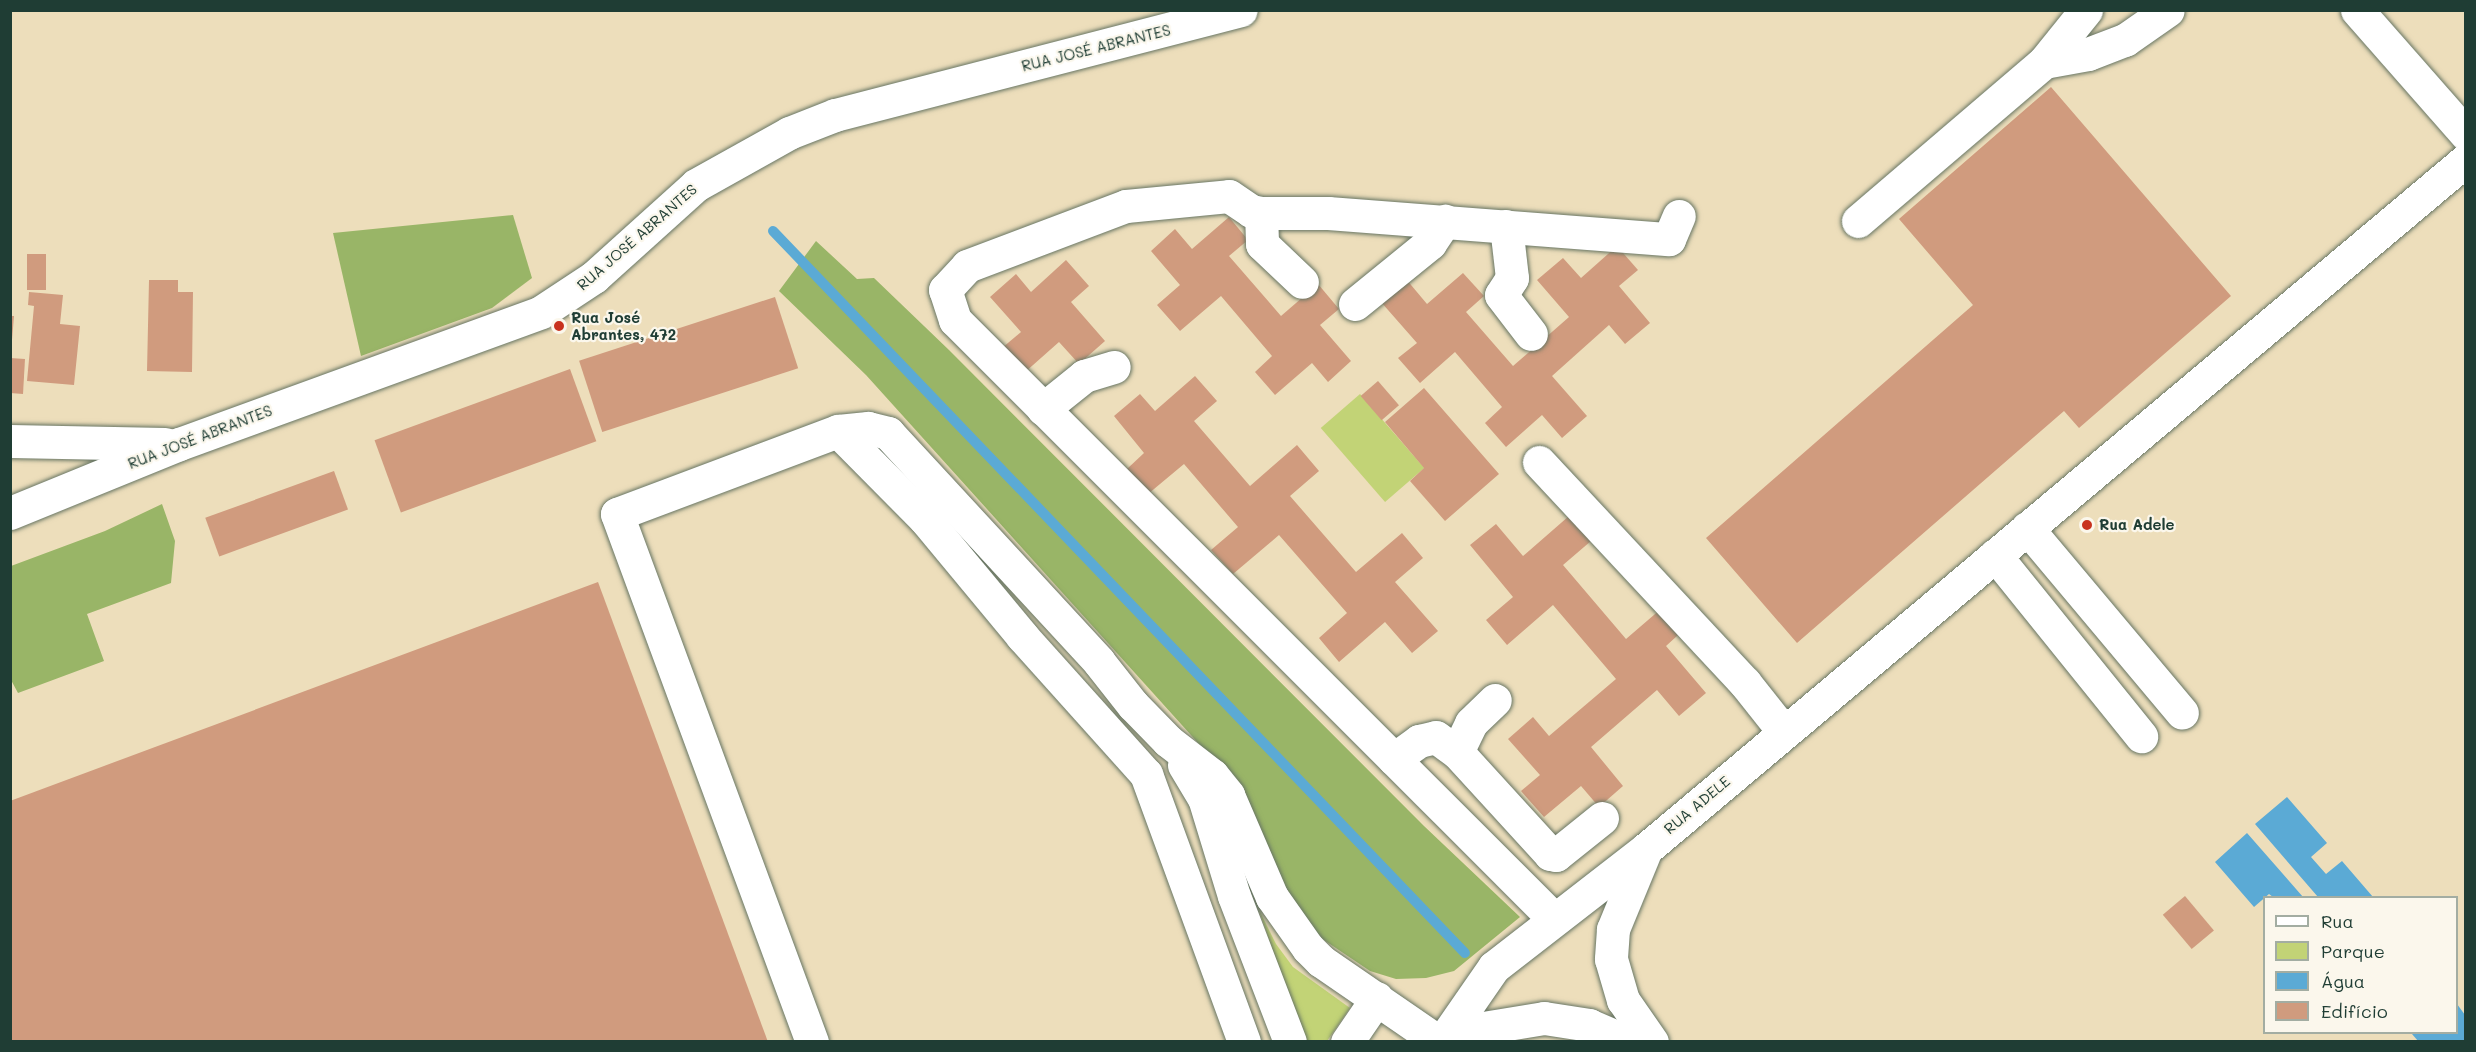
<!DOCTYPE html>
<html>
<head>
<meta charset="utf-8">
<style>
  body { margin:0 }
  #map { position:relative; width:2476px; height:1052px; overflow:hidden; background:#eddebb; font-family:Mali,sans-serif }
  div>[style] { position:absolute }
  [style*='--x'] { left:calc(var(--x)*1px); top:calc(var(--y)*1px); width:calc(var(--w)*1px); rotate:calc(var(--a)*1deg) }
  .green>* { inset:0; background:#c2d376; transform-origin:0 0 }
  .forest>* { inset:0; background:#99b567 }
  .water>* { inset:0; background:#5baad5 }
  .stream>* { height:10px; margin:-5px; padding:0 5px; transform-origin:5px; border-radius:5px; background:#5baad5 }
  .building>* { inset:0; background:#d09b7e; transform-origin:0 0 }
  .roads { filter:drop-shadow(0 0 2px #677563) drop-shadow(0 0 2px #677563) }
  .minor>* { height:33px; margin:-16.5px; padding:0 16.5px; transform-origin:16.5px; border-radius:16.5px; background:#fff }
  .highway>* { height:33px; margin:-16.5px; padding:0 16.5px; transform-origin:16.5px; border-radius:16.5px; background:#fff }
  .dots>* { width:16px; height:16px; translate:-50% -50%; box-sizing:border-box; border:3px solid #fbf7ec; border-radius:50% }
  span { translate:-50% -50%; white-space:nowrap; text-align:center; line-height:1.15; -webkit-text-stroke:4.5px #fbf7ec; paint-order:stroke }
  .street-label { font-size:15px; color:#1f3d34 }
  .poi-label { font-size:15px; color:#1f3d34; font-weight:700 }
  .left { translate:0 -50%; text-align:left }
  .frame { position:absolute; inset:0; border:12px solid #1f3d34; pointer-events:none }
  .legend { position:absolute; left:2263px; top:896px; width:195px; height:138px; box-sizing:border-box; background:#fbf7ec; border:2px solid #a3ada2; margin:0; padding:8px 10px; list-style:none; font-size:18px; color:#1f3d34 }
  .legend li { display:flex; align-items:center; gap:12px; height:30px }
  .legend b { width:30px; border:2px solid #a3ada2 }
</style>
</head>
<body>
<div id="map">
  <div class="green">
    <div style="left:1360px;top:394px;width:98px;height:52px;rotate:49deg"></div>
    <div style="clip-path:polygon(1259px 910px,1276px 944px,1293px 967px,1350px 1008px,1327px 1041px,1303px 1041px)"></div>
  </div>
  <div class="forest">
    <div style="clip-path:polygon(513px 215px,532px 278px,492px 308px,361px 356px,333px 233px)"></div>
    <div style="clip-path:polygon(816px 241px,857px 279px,874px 278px,949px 350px,1424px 826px,1520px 917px,1454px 971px,1426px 978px,1396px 979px,1370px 971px,1318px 936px,1289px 896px,1246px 796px,866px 375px,779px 291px)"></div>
    <div style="clip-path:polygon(162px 504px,175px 541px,171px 583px,87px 614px,104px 661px,18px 693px,11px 680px,11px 566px,105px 531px)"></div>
  </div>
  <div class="water">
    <div style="clip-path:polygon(2287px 797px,2327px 843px,2311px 857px,2326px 874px,2342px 861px,2373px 897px,2318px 897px,2255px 824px)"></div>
    <div style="clip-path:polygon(2247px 833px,2303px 897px,2273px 897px,2269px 894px,2254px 907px,2215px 862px)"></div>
    <div style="clip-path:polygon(2457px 1004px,2465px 1015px,2465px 1041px,2418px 1041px,2412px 1034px,2456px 1032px)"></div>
  </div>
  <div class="stream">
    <div style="--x:773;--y:231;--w:1000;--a:46.22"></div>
  </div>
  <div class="building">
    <div style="clip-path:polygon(2051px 87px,2231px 296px,2079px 428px,2064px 411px,1797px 643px,1706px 538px,1973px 305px,1899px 219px)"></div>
    <div style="clip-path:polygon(1229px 217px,1248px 240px,1229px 256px,1281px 316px,1318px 284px,1339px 309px,1320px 325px,1351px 361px,1328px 382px,1312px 363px,1275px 395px,1255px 372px,1272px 356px,1221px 296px,1180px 331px,1157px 305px,1180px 285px,1151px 251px,1175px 229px,1192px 249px)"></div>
    <div style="clip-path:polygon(1617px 246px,1638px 270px,1619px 286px,1650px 323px,1625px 344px,1609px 325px,1552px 376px,1587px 416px,1562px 438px,1542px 415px,1506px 447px,1485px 423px,1502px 407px,1455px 352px,1420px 383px,1398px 358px,1417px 343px,1381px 302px,1406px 279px,1427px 304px,1463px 273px,1484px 296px,1466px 312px,1513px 366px,1569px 317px,1537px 280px,1563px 258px,1581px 278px)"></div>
    <div style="left:27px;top:254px;width:19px;height:36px"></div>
    <div style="clip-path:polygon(1066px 260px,1089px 286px,1071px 302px,1105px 341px,1079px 364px,1059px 342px,1024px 373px,1002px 348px,1021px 332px,990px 297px,1016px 274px,1031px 292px)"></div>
    <div style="clip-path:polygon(149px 280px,178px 280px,178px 292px,193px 292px,192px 372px,147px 371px)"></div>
    <div style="clip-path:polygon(29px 292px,63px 295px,60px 324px,80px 326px,74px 385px,27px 381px,34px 306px,28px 305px)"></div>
    <div style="left:775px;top:297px;width:75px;height:206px;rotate:72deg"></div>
    <div style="clip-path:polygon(10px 316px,14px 316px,12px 340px,10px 340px)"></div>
    <div style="clip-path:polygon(10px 358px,25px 359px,23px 394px,10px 393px)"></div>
    <div style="left:570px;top:369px;width:77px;height:208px;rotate:70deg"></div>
    <div style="clip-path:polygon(1195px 376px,1217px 401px,1194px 421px,1250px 486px,1297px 445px,1319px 471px,1290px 496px,1356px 572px,1402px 533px,1423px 558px,1395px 582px,1438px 631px,1412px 653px,1385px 622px,1339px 662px,1319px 638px,1347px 613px,1279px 535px,1233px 574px,1211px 550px,1238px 527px,1184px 464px,1148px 494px,1127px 469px,1144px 453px,1114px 416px,1140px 394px,1155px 411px)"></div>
    <div style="left:1378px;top:381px;width:32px;height:23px;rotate:49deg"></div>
    <div style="clip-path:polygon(1424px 388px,1499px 474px,1445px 521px,1410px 481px,1424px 468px,1385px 422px)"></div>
    <div style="left:334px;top:471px;width:41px;height:137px;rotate:70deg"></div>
    <div style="clip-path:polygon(1569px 516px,1591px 541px,1563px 565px,1626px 639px,1669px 602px,1689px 625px,1666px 646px,1706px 693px,1679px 716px,1657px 690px,1591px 747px,1623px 786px,1599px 807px,1581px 786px,1544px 817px,1521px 791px,1540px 775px,1508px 739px,1533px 717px,1549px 736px,1616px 679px,1553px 605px,1507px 645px,1486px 620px,1513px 597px,1470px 545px,1496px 524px,1523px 556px)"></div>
    <div style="clip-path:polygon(598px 582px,768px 1042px,10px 1042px,10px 801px)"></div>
    <div style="left:2185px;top:896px;width:45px;height:29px;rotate:50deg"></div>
  </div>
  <div class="roads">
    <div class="minor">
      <div style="--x:2357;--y:10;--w:165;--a:48.7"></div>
      <div style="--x:2044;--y:62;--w:45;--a:-10.3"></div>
      <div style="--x:2088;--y:54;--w:40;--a:-21"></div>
      <div style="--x:2125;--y:40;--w:52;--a:-34.9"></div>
      <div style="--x:1261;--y:213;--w:31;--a:88"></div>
      <div style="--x:1262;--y:244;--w:55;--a:43.5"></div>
      <div style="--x:1858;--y:221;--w:245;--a:-40.5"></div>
      <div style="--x:2044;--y:62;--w:67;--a:-51.1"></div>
      <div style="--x:1506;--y:226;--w:52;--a:83.4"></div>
      <div style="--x:1512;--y:278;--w:20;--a:123"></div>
      <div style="--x:1501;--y:295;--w:49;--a:52.4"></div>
      <div style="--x:1355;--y:304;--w:97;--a:-39.1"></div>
      <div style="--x:1430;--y:243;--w:27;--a:-56"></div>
      <div style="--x:1043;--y:409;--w:53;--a:-38.8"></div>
      <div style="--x:1084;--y:376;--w:31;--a:-17"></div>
      <div style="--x:838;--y:431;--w:124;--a:45.3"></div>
      <div style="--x:925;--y:519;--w:152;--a:50.3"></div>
      <div style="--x:1022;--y:636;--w:186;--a:48.1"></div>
      <div style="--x:1146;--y:774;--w:285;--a:69.9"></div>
      <div style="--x:10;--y:441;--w:155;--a:1.1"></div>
      <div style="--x:1539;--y:462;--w:302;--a:47"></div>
      <div style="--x:1745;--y:683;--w:63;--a:51.5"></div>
      <div style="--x:10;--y:513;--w:183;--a:-22.2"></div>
      <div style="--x:179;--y:444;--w:385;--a:-20"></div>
      <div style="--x:541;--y:312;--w:64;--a:-33.4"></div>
      <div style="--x:594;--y:277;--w:137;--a:-42"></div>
      <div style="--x:696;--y:185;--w:107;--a:-29.2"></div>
      <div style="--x:789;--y:133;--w:49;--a:-21.4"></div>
      <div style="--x:835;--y:115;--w:419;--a:-14.5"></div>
      <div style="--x:2027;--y:528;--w:241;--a:50"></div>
      <div style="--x:1995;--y:555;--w:233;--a:51.1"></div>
      <div style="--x:1457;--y:752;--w:32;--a:-64"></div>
      <div style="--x:1471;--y:723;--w:33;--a:-44"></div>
      <div style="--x:1394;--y:759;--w:31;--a:-36"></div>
      <div style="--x:1419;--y:741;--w:17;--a:-13"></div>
      <div style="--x:1436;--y:737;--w:26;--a:36"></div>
      <div style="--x:1457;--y:752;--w:138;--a:47.6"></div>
      <div style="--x:1550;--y:854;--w:6;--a:9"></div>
      <div style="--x:1556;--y:855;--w:59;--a:-38.8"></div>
      <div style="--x:1184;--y:765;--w:39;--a:59"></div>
      <div style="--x:1204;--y:798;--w:102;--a:73"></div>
      <div style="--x:1234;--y:896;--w:156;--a:69"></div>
      <div style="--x:1646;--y:849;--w:87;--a:112.4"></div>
      <div style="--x:1613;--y:929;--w:30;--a:94"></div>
      <div style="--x:1611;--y:959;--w:43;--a:73.7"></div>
      <div style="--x:1623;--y:1000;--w:51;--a:55.4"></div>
      <div style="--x:1554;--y:919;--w:847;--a:-135"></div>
      <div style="--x:955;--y:320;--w:32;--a:-108"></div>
      <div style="--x:945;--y:290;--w:33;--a:-47"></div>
      <div style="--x:967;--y:266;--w:170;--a:-20.7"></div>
      <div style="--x:1126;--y:206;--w:103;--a:-5.5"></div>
      <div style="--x:1229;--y:196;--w:27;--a:34"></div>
      <div style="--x:1251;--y:211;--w:10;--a:11"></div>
      <div style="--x:1261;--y:213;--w:67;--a:0"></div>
      <div style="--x:1328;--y:213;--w:342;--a:4.4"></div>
      <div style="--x:1669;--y:239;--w:25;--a:-67"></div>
      <div style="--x:812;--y:1042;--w:563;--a:-110.27"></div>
      <div style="--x:617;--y:514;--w:236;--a:-20.6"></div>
      <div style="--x:838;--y:431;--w:30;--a:-6"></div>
      <div style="--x:868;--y:428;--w:21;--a:14"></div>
      <div style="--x:888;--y:433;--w:311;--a:47.3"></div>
      <div style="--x:1099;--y:662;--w:55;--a:51.7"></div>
      <div style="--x:1133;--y:705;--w:50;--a:45.8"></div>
      <div style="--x:1168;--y:741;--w:56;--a:37.7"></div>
      <div style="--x:1212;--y:775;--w:26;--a:51"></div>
      <div style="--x:1228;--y:795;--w:111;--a:66.7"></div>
      <div style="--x:1272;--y:897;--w:62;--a:54.8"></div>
      <div style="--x:1308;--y:948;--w:18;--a:45"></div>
      <div style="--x:1321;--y:961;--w:143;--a:34.5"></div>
      <div style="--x:1347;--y:1042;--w:53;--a:-55.7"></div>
      <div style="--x:1442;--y:1042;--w:91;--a:-55.3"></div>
      <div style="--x:1494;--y:967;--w:192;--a:-37.8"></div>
      <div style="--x:1646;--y:849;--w:1071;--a:-40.04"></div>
    </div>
    <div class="highway">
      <div style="--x:1444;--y:1042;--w:35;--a:-22"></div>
      <div style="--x:1477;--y:1029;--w:68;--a:-9.3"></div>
      <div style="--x:1544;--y:1018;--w:46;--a:8.8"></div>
      <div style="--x:1589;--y:1025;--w:43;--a:23.6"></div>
    </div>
  </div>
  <div class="dots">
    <div style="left:559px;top:326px;background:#c8321e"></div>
    <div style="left:2087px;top:525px;background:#c8321e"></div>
  </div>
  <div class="street-label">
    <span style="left:1096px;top:48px;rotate:-14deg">RUA JOSÉ ABRANTES</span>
    <span style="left:637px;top:237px;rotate:-41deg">RUA JOSÉ ABRANTES</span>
    <span style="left:200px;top:437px;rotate:-21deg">RUA JOSÉ ABRANTES</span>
    <span style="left:1697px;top:805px;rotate:-40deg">RUA ADELE</span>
  </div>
  <div class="poi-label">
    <span class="left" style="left:571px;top:326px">Rua José<br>Abrantes, 472</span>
    <span class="left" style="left:2099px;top:525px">Rua Adele</span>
  </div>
  <div class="frame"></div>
  <ul class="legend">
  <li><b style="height:8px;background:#fff"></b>Rua</li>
  <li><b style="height:16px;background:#c2d376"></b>Parque</li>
  <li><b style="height:16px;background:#5baad5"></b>Água</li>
  <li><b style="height:16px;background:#d09b7e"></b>Edifício</li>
  </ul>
</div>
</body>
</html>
